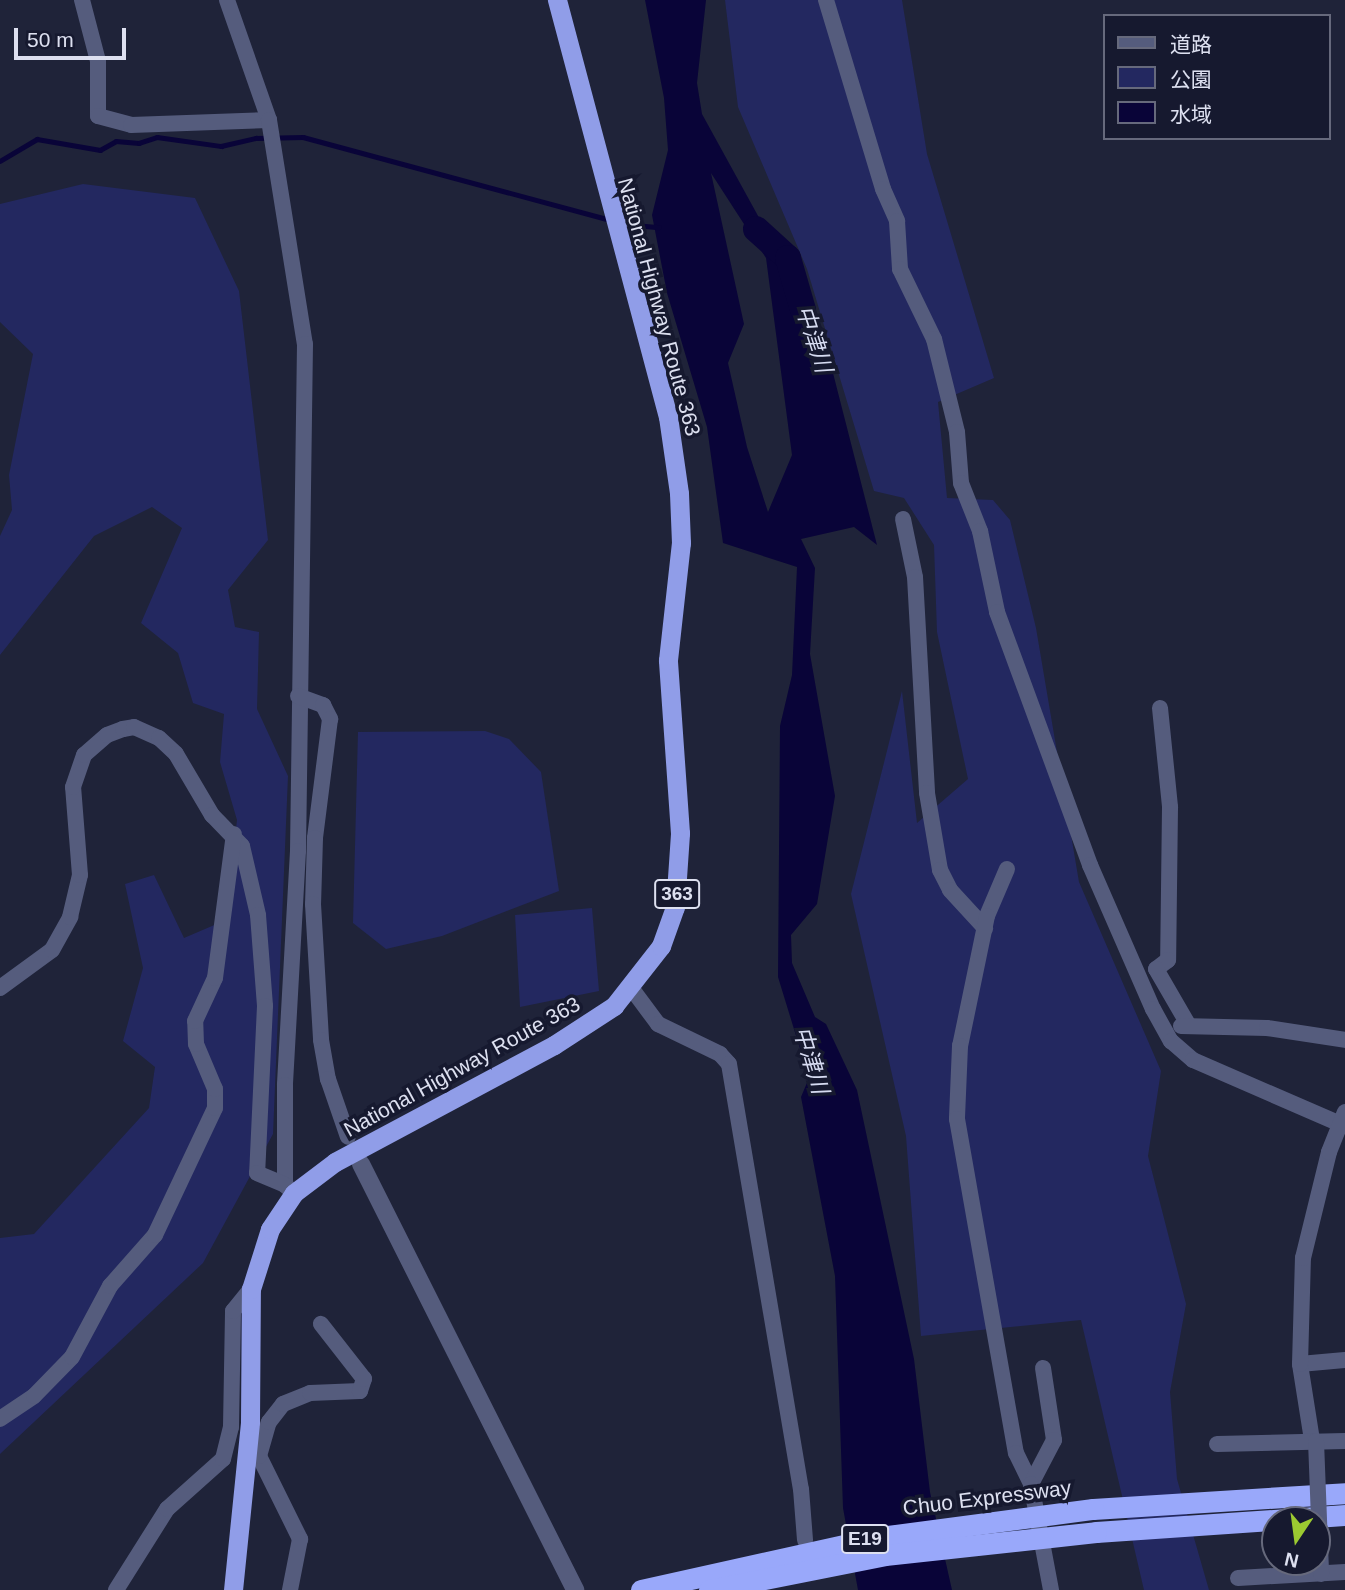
<!DOCTYPE html>
<html>
<head>
<meta charset="utf-8">
<style>
  body { margin:0 }
  #map { position:relative; width:1345px; height:1590px; overflow:hidden; background:#1f2339; font-family:Arial,"Noto Sans JP",sans-serif }
  div>[style] { position:absolute }
  [style*='--x'] { left:calc(var(--x)*1px); top:calc(var(--y)*1px); width:calc(var(--w)*1px); rotate:calc(var(--a)*1deg) }
  .green>* { inset:0; background:#232860 }
  .water>* { inset:0; background:#090438 }
  .stream>* { height:4.5px; margin:-2.25px; padding:0 2.25px; transform-origin:2.25px; border-radius:2.25px; background:#090438 }
  .river>* { height:26px; margin:-13px; padding:0 13px; transform-origin:13px; border-radius:13px; background:#090438 }
  .minor>* { height:16px; margin:-8px; padding:0 8px; transform-origin:8px; border-radius:8px; background:#555c7d }
  .tertiary>* { height:18px; margin:-9px; padding:0 9px; transform-origin:9px; border-radius:9px; background:#555c7d }
  .trunk>* { height:19px; margin:-9.5px; padding:0 9.5px; transform-origin:9.5px; border-radius:9.5px; background:#909de8 }
  .motorway>* { height:21px; margin:-10.5px; padding:0 10.5px; transform-origin:10.5px; border-radius:10.5px; background:#99a8fa }
  .minor-bridge>* { height:16px; margin:-8px; padding:0 8px; transform-origin:8px; border-radius:8px; background:#555c7d }
  .motorway-bridge>* { height:21px; margin:-10.5px; padding:0 10.5px; transform-origin:10.5px; border-radius:10.5px; background:#99a8fa }
  span { translate:-50% -50%; white-space:nowrap; text-align:center; line-height:1.15; -webkit-text-stroke:7px #16192f; paint-order:stroke }
  .shield-label span { padding:2px 5px; background:#16192f; border:2px solid; border-radius:5px; -webkit-text-stroke-width:0 }
  .shield-label { font-size:19px; color:#dde0f0; font-weight:700 }
  .street-label { font-size:21px; color:#dde0f0 }
  .water-label { font-size:23px; color:#d6dbf1; font-style:italic }
  .legend { position:absolute; left:1103px; top:14px; width:228px; height:126px; box-sizing:border-box; background:#16192f; border:2px solid #66697c; margin:0; padding:9px 12px; list-style:none; font-size:21px; color:#dde0f0 }
  .legend li { display:flex; align-items:center; gap:14px; height:35px }
  .legend b { width:35px; border:2px solid #66697c }
  .north { position:absolute; left:1261px; top:1506px; width:70px; height:70px; box-sizing:border-box; background:#16192f; border:2px solid #66697c; border-radius:50%; rotate:193deg; font-size:19px; font-weight:700; line-height:28px; text-align:center; color:#dde0f0 }
  .north::after { content:''; display:block; margin:auto; width:24px; height:32px; background:#9cca31; clip-path:polygon(50% 0,100% 100%,50% 72%,0 100%) }
  .scale { position:absolute; left:14px; top:28px; width:112px; height:32px; box-sizing:border-box; border:4px solid #dde0f0; border-top:0; padding-left:9px; font-size:21px; line-height:24px; white-space:nowrap; color:#dde0f0; -webkit-text-stroke:5px #16192f; paint-order:stroke }
</style>
</head>
<body>
<div id="map">
  <div class="green">
    <div style="clip-path:polygon(725px 0,902px 0,927px 154px,994px 378px,938px 402px,947px 498px,993px 500px,1010px 520px,1036px 628px,1079px 882px,1161px 1071px,1148px 1156px,1186px 1304px,1170px 1392px,1177px 1479px,1209px 1590px,1144px 1590px,1081px 1320px,921px 1336px,906px 1136px,851px 894px,902px 691px,917px 823px,968px 779px,937px 632px,934px 545px,904px 498px,874px 491px,807px 269px,738px 107px)"></div>
    <div style="clip-path:polygon(83px 184px,195px 198px,239px 291px,268px 540px,228px 590px,235px 627px,259px 632px,257px 709px,288px 776px,273px 1134px,203px 1263px,0 1454px,0 1238px,34px 1234px,149px 1108px,155px 1067px,123px 1041px,143px 968px,125px 884px,154px 875px,184px 938px,226px 920px,237px 820px,220px 762px,224px 714px,193px 703px,178px 653px,141px 623px,182px 528px,152px 507px,94px 536px,0 655px,0 536px,12px 510px,9px 475px,33px 354px,0 322px,0 204px)"></div>
    <div style="clip-path:polygon(485px 731px,509px 739px,541px 772px,559px 891px,442px 936px,386px 949px,353px 923px,358px 732px)"></div>
    <div style="clip-path:polygon(592px 908px,599px 991px,520px 1007px,515px 915px)"></div>
  </div>
  <div class="water">
    <div style="clip-path:polygon(evenodd,645px 0,706px 0,697px 83px,702px 114px,823px 334px,877px 545px,854px 527px,801px 539px,815px 568px,810px 654px,835px 796px,817px 904px,791px 935px,792px 963px,815px 1017px,826px 1024px,857px 1090px,914px 1359px,930px 1492px,952px 1590px,858px 1590px,843px 1508px,835px 1276px,801px 1097px,809px 1078px,778px 977px,780px 726px,792px 675px,797px 567px,723px 543px,707px 427px,667px 293px,652px 215px,668px 150px,664px 98px,645px 0,711px 173px,766px 258px,792px 455px,768px 512px,747px 447px,728px 363px,744px 324px,711px 173px)"></div>
  </div>
  <div class="stream">
    <div style="--x:0;--y:161;--w:43;--a:-30.7"></div>
    <div style="--x:37;--y:139;--w:64;--a:9.9"></div>
    <div style="--x:100;--y:150;--w:18;--a:-29"></div>
    <div style="--x:116;--y:141;--w:23;--a:5"></div>
    <div style="--x:139;--y:143;--w:19;--a:-18"></div>
    <div style="--x:157;--y:137;--w:65;--a:8"></div>
    <div style="--x:221;--y:146;--w:36;--a:-13"></div>
    <div style="--x:256;--y:138;--w:47;--a:-1.2"></div>
    <div style="--x:303;--y:137;--w:319;--a:15.1"></div>
    <div style="--x:623;--y:224;--w:36;--a:5"></div>
  </div>
  <div class="river">
    <div style="--x:756;--y:229;--w:43;--a:42.2"></div>
    <div style="--x:788;--y:258;--w:54;--a:73.9"></div>
  </div>
  <div class="minor">
    <div style="--x:82;--y:0;--w:63;--a:75.3"></div>
    <div style="--x:98;--y:61;--w:55;--a:90"></div>
    <div style="--x:98;--y:116;--w:34;--a:15"></div>
    <div style="--x:131;--y:125;--w:138;--a:-2.1"></div>
    <div style="--x:227;--y:0;--w:127;--a:70.7"></div>
    <div style="--x:269;--y:120;--w:227;--a:80.9"></div>
    <div style="--x:305;--y:344;--w:507;--a:90.79"></div>
    <div style="--x:298;--y:851;--w:234;--a:93.2"></div>
    <div style="--x:285;--y:1085;--w:100;--a:90"></div>
    <div style="--x:285;--y:1185;--w:12;--a:42"></div>
    <div style="--x:826;--y:0;--w:197;--a:73.2"></div>
    <div style="--x:883;--y:189;--w:35;--a:66"></div>
    <div style="--x:897;--y:221;--w:48;--a:86.4"></div>
    <div style="--x:900;--y:269;--w:78;--a:64.1"></div>
    <div style="--x:934;--y:339;--w:96;--a:76.1"></div>
    <div style="--x:957;--y:432;--w:51;--a:85.5"></div>
    <div style="--x:961;--y:483;--w:52;--a:68.4"></div>
    <div style="--x:980;--y:531;--w:83;--a:78.1"></div>
    <div style="--x:997;--y:612;--w:270;--a:69.8"></div>
    <div style="--x:1090;--y:865;--w:157;--a:66.4"></div>
    <div style="--x:1153;--y:1009;--w:37;--a:61"></div>
    <div style="--x:1171;--y:1041;--w:29;--a:41"></div>
    <div style="--x:1193;--y:1060;--w:166;--a:23.5"></div>
    <div style="--x:903;--y:519;--w:59;--a:78.3"></div>
    <div style="--x:915;--y:577;--w:216;--a:86.8"></div>
    <div style="--x:927;--y:793;--w:78;--a:80.4"></div>
    <div style="--x:940;--y:870;--w:22;--a:63"></div>
    <div style="--x:950;--y:890;--w:52;--a:47.4"></div>
    <div style="--x:298;--y:696;--w:27;--a:20"></div>
    <div style="--x:323;--y:705;--w:16;--a:63"></div>
    <div style="--x:330;--y:719;--w:120;--a:97.2"></div>
    <div style="--x:315;--y:838;--w:66;--a:91.7"></div>
    <div style="--x:313;--y:904;--w:136;--a:86.6"></div>
    <div style="--x:321;--y:1040;--w:40;--a:80"></div>
    <div style="--x:328;--y:1079;--w:61;--a:71"></div>
    <div style="--x:1160;--y:708;--w:100;--a:84.2"></div>
    <div style="--x:1170;--y:807;--w:153;--a:90.7"></div>
    <div style="--x:1168;--y:960;--w:15;--a:143"></div>
    <div style="--x:1156;--y:969;--w:66;--a:59.9"></div>
    <div style="--x:1007;--y:869;--w:51;--a:113.1"></div>
    <div style="--x:987;--y:916;--w:133;--a:101.7"></div>
    <div style="--x:960;--y:1046;--w:73;--a:92.4"></div>
    <div style="--x:957;--y:1119;--w:339;--a:80"></div>
    <div style="--x:1016;--y:1453;--w:34;--a:64"></div>
    <div style="--x:0;--y:988;--w:64;--a:-36.2"></div>
    <div style="--x:52;--y:950;--w:38;--a:-61"></div>
    <div style="--x:70;--y:917;--w:43;--a:-76.6"></div>
    <div style="--x:80;--y:875;--w:88;--a:-94.5"></div>
    <div style="--x:73;--y:787;--w:34;--a:-71"></div>
    <div style="--x:84;--y:755;--w:30;--a:-41"></div>
    <div style="--x:107;--y:735;--w:17;--a:-21"></div>
    <div style="--x:123;--y:729;--w:11;--a:-10"></div>
    <div style="--x:134;--y:727;--w:27;--a:24"></div>
    <div style="--x:159;--y:738;--w:23;--a:43"></div>
    <div style="--x:176;--y:754;--w:71;--a:59.5"></div>
    <div style="--x:212;--y:815;--w:43;--a:45.9"></div>
    <div style="--x:242;--y:846;--w:71;--a:76.9"></div>
    <div style="--x:258;--y:915;--w:91;--a:85.6"></div>
    <div style="--x:265;--y:1006;--w:167;--a:92.7"></div>
    <div style="--x:257;--y:1173;--w:30;--a:23"></div>
    <div style="--x:632;--y:989;--w:44;--a:53.4"></div>
    <div style="--x:658;--y:1024;--w:69;--a:25.8"></div>
    <div style="--x:720;--y:1054;--w:13;--a:48"></div>
    <div style="--x:729;--y:1064;--w:431;--a:80.4"></div>
    <div style="--x:801;--y:1489;--w:51;--a:85.5"></div>
    <div style="--x:1181;--y:1026;--w:86;--a:1.3"></div>
    <div style="--x:1267;--y:1028;--w:79;--a:8.7"></div>
    <div style="--x:1300;--y:1364;--w:45;--a:-5.1"></div>
    <div style="--x:1043;--y:1368;--w:73;--a:81.3"></div>
    <div style="--x:1054;--y:1440;--w:50;--a:117.6"></div>
    <div style="--x:1031;--y:1484;--w:108;--a:79.3"></div>
    <div style="--x:0;--y:1419;--w:41;--a:-34.1"></div>
    <div style="--x:34;--y:1396;--w:54;--a:-45.7"></div>
    <div style="--x:72;--y:1357;--w:81;--a:-61.8"></div>
    <div style="--x:110;--y:1286;--w:68;--a:-48.6"></div>
    <div style="--x:155;--y:1235;--w:140;--a:-64.7"></div>
    <div style="--x:215;--y:1108;--w:19;--a:-90"></div>
    <div style="--x:215;--y:1089;--w:49;--a:-112.9"></div>
    <div style="--x:196;--y:1044;--w:23;--a:-92"></div>
    <div style="--x:195;--y:1021;--w:47;--a:-65.1"></div>
    <div style="--x:215;--y:978;--w:145;--a:-82.5"></div>
    <div style="--x:1312;--y:1440;--w:77;--a:-99"></div>
    <div style="--x:1300;--y:1364;--w:106;--a:-88.4"></div>
    <div style="--x:1303;--y:1258;--w:109;--a:-76.2"></div>
    <div style="--x:1329;--y:1152;--w:43;--a:-68.2"></div>
    <div style="--x:1217;--y:1444;--w:128;--a:-1.3"></div>
    <div style="--x:250;--y:1454;--w:9;--a:13"></div>
    <div style="--x:259;--y:1456;--w:93;--a:63.7"></div>
    <div style="--x:300;--y:1539;--w:52;--a:101.1"></div>
    <div style="--x:259;--y:1456;--w:35;--a:-74"></div>
    <div style="--x:269;--y:1422;--w:23;--a:-52"></div>
    <div style="--x:283;--y:1404;--w:29;--a:-22"></div>
    <div style="--x:310;--y:1393;--w:50;--a:-2.3"></div>
    <div style="--x:360;--y:1391;--w:13;--a:-72"></div>
    <div style="--x:364;--y:1379;--w:70;--a:-128"></div>
    <div style="--x:1238;--y:1578;--w:107;--a:-3.2"></div>
    <div style="--x:116;--y:1590;--w:96;--a:-57.8"></div>
    <div style="--x:167;--y:1509;--w:75;--a:-41.8"></div>
    <div style="--x:223;--y:1459;--w:33;--a:-76"></div>
    <div style="--x:231;--y:1427;--w:116;--a:-89"></div>
    <div style="--x:233;--y:1311;--w:28;--a:-51"></div>
  </div>
  <div class="tertiary">
    <div style="--x:361;--y:1164;--w:477;--a:63.3"></div>
  </div>
  <div class="trunk">
    <div style="--x:233;--y:1590;--w:169;--a:-84.2"></div>
    <div style="--x:250;--y:1422;--w:133;--a:-89.6"></div>
    <div style="--x:251;--y:1289;--w:63;--a:-72.4"></div>
    <div style="--x:270;--y:1229;--w:43;--a:-56.3"></div>
    <div style="--x:294;--y:1193;--w:51;--a:-37.1"></div>
    <div style="--x:335;--y:1162;--w:248;--a:-28.1"></div>
    <div style="--x:554;--y:1045;--w:72;--a:-33"></div>
    <div style="--x:614;--y:1006;--w:76;--a:-51.9"></div>
    <div style="--x:661;--y:946;--w:41;--a:-70.3"></div>
    <div style="--x:675;--y:907;--w:74;--a:-86.1"></div>
    <div style="--x:680;--y:833;--w:173;--a:-94"></div>
    <div style="--x:668;--y:660;--w:118;--a:-83.7"></div>
    <div style="--x:681;--y:543;--w:50;--a:-92.3"></div>
    <div style="--x:679;--y:493;--w:77;--a:-98.2"></div>
    <div style="--x:668;--y:417;--w:432;--a:-104.9"></div>
  </div>
  <div class="motorway">
    <div style="--x:1093;--y:1509;--w:253;--a:-3.6"></div>
    <div style="--x:1096;--y:1532;--w:250;--a:-3.9"></div>
  </div>
  <div class="minor-bridge">
    <div style="--x:1316;--y:1441;--w:133;--a:87.8"></div>
  </div>
  <div class="motorway-bridge">
    <div style="--x:641;--y:1590;--w:245;--a:-12.5"></div>
    <div style="--x:880;--y:1537;--w:215;--a:-7.5"></div>
    <div style="--x:709;--y:1590;--w:179;--a:-11.2"></div>
    <div style="--x:885;--y:1555;--w:212;--a:-6.2"></div>
  </div>
  <div class="shield-label">
    <span style="left:677px;top:894px">363</span>
    <span style="left:865px;top:1539px">E19</span>
  </div>
  <div class="street-label">
    <span style="left:659px;top:307px;rotate:75deg">National Highway Route 363</span>
    <span style="left:462px;top:1067px;rotate:-29deg">National Highway Route 363</span>
    <span style="left:987px;top:1498px;rotate:-7deg">Chuo Expressway</span>
  </div>
  <div class="water-label">
    <span style="left:814px;top:339px;rotate:72deg">中津川</span>
    <span style="left:811px;top:1060px;rotate:73deg">中津川</span>
  </div>
  <ul class="legend">
  <li><b style="height:9px;background:#555c7d"></b>道路</li>
  <li><b style="height:19px;background:#232860"></b>公園</li>
  <li><b style="height:19px;background:#090438"></b>水域</li>
  </ul>
  <div class="north">N</div>
  <div class="scale">50 m</div>
</div>
</body>
</html>
